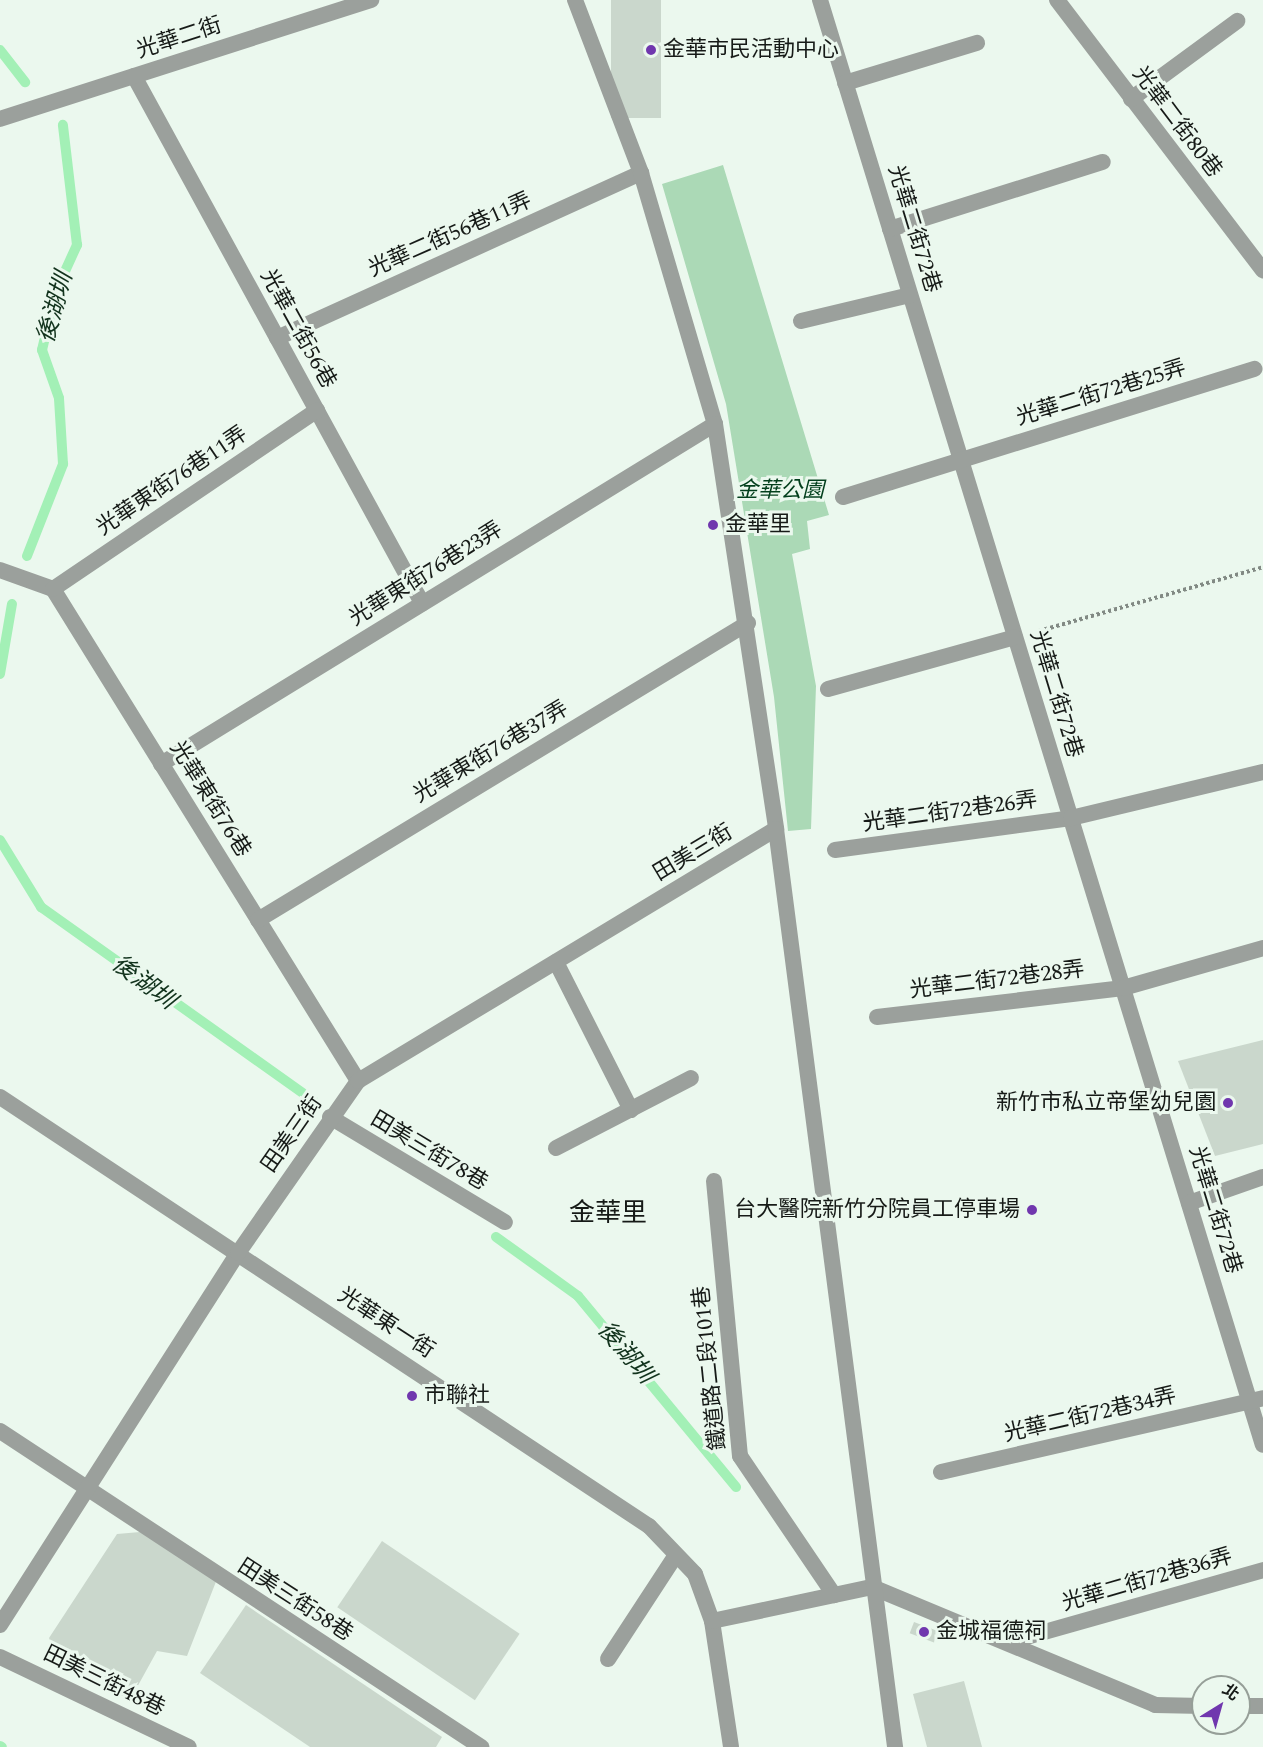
<!DOCTYPE html>
<html>
<head>
<meta charset="utf-8">
<style>
  body { margin:0 }
  #map { position:relative; width:1263px; height:1747px; overflow:hidden; background:#ebf8ee; font-family:Spectral,"Noto Sans TC",serif }
  div>[style] { position:absolute }
  [style*='--x'] { left:calc(var(--x)*1px); top:calc(var(--y)*1px); width:calc(var(--w)*1px); rotate:calc(var(--a)*1deg) }
  .green>* { inset:0; background:#abd9b6 }
  .stream>* { height:10px; margin:-5px; padding:0 5px; transform-origin:5px; border-radius:5px; background:#a3f0b6 }
  .building>* { inset:0; background:#cad7cc; transform-origin:0 0 }
  .path>* { height:4px; margin-top:-2px; transform-origin:0; background:repeating-linear-gradient(90deg,#828a84 0 3px,transparent 0 6px) }
  .service>* { height:16px; margin:-8px; padding:0 8px; transform-origin:8px; border-radius:8px; background:#9ba09c }
  .minor>* { height:16px; margin:-8px; padding:0 8px; transform-origin:8px; border-radius:8px; background:#9ba09c }
  .tertiary>* { height:16px; margin:-8px; padding:0 8px; transform-origin:8px; border-radius:8px; background:#9ba09c }
  .dots>* { width:16px; height:16px; translate:-50% -50%; box-sizing:border-box; border:3px solid #ebf8ee; border-radius:50% }
  span { translate:-50% -50%; white-space:nowrap; text-align:center; line-height:1.15; -webkit-text-stroke:6px #ebf8ee; paint-order:stroke }
  .street-label { font-size:22px; color:#161a17 }
  .poi-label { font-size:22px; color:#161a17 }
  .left { translate:0 -50%; text-align:left }
  .right { translate:-100% -50%; text-align:right }
  .park-label { font-size:22px; color:#023f1c; font-style:italic }
  .water-label { font-size:24px; color:#12331d; font-style:italic }
  .quarter-label { font-size:26px; color:#161a17 }
  .north { position:absolute; left:1191px; top:1675px; width:60px; height:60px; box-sizing:border-box; background:#ebf8ee; border:2px solid #969f98; border-radius:50%; rotate:37deg; font-size:16px; font-weight:700; line-height:24px; text-align:center; color:#161a17 }
  .north::after { content:''; display:block; margin:auto; width:21px; height:27px; background:#7037ae; clip-path:polygon(50% 0,100% 100%,50% 72%,0 100%) }
</style>
</head>
<body>
<div id="map">
  <div class="green">
    <div style="clip-path:polygon(723px 165px,829px 515px,807px 521px,810px 549px,792px 554px,816px 686px,811px 829px,788px 831px,774px 697px,726px 404px,662px 184px)"></div>
  </div>
  <div class="stream">
    <div style="--x:0;--y:50;--w:41;--a:52"></div>
    <div style="--x:27;--y:556;--w:99;--a:-68.6"></div>
    <div style="--x:63;--y:464;--w:66;--a:-93.5"></div>
    <div style="--x:59;--y:398;--w:51;--a:-109.5"></div>
    <div style="--x:42;--y:350;--w:61;--a:-76.7"></div>
    <div style="--x:56;--y:291;--w:51;--a:-65.5"></div>
    <div style="--x:77;--y:245;--w:121;--a:-96.7"></div>
    <div style="--x:0;--y:674;--w:71;--a:-80.3"></div>
    <div style="--x:0;--y:840;--w:79;--a:58.5"></div>
    <div style="--x:41;--y:907;--w:334;--a:35.4"></div>
    <div style="--x:496;--y:1237;--w:101;--a:35.7"></div>
    <div style="--x:578;--y:1296;--w:248;--a:50.4"></div>
    <div style="--x:0;--y:1746;--w:2;--a:27"></div>
  </div>
  <div class="building">
    <div style="left:611px;top:0;width:50px;height:118px"></div>
    <div style="clip-path:polygon(1263px 1040px,1263px 1144px,1215px 1156px,1178px 1061px)"></div>
    <div style="clip-path:polygon(140px 1532px,217px 1579px,187px 1656px,157px 1651px,130px 1700px,59px 1662px,49px 1638px,117px 1534px)"></div>
    <div style="left:382px;top:1541px;width:166px;height:80px;rotate:34deg"></div>
    <div style="clip-path:polygon(246px 1605px,442px 1737px,436px 1747px,310px 1747px,200px 1673px)"></div>
    <div style="left:914px;top:1622px;width:26px;height:12px;rotate:21deg"></div>
    <div style="clip-path:polygon(964px 1681px,982px 1747px,927px 1747px,913px 1694px)"></div>
  </div>
  <div class="path">
    <div style="--x:1039;--y:631;--w:233;--a:-15.9"></div>
  </div>
  <div class="service">
    <div style="--x:820;--y:0;--w:1511;--a:72.96"></div>
    <div style="--x:1057;--y:0;--w:340;--a:52.7"></div>
    <div style="--x:134;--y:76;--w:601;--a:61.34"></div>
    <div style="--x:845;--y:83;--w:138;--a:-16.9"></div>
    <div style="--x:1131;--y:99;--w:132;--a:-36.3"></div>
    <div style="--x:890;--y:229;--w:223;--a:-17.5"></div>
    <div style="--x:801;--y:321;--w:112;--a:-13.4"></div>
    <div style="--x:277;--y:338;--w:400;--a:-24.4"></div>
    <div style="--x:843;--y:497;--w:431;--a:-17.3"></div>
    <div style="--x:0;--y:570;--w:56;--a:19.7"></div>
    <div style="--x:53;--y:589;--w:579;--a:58.2"></div>
    <div style="--x:53;--y:589;--w:319;--a:-34.1"></div>
    <div style="--x:828;--y:689;--w:194;--a:-15.5"></div>
    <div style="--x:161;--y:764;--w:650;--a:-31.54"></div>
    <div style="--x:835;--y:850;--w:238;--a:-7.7"></div>
    <div style="--x:1071;--y:818;--w:197;--a:-13.5"></div>
    <div style="--x:258;--y:920;--w:573;--a:-31.22"></div>
    <div style="--x:556;--y:962;--w:166;--a:63.1"></div>
    <div style="--x:877;--y:1017;--w:248;--a:-6.7"></div>
    <div style="--x:1123;--y:988;--w:146;--a:-15.9"></div>
    <div style="--x:330;--y:1117;--w:204;--a:31"></div>
    <div style="--x:556;--y:1148;--w:152;--a:-27.4"></div>
    <div style="--x:714;--y:1181;--w:276;--a:84.6"></div>
    <div style="--x:740;--y:1456;--w:168;--a:55.9"></div>
    <div style="--x:1189;--y:1203;--w:78;--a:-19.4"></div>
    <div style="--x:0;--y:1431;--w:576;--a:33.3"></div>
    <div style="--x:941;--y:1472;--w:330;--a:-12.9"></div>
    <div style="--x:872;--y:1587;--w:307;--a:22.6"></div>
    <div style="--x:1155;--y:1705;--w:48;--a:1.2"></div>
    <div style="--x:1009;--y:1642;--w:264;--a:-15.8"></div>
    <div style="--x:0;--y:1657;--w:209;--a:25.5"></div>
    <div style="--x:608;--y:1659;--w:124;--a:-56.8"></div>
    <div style="--x:1239;--y:1706;--w:24;--a:0"></div>
  </div>
  <div class="minor">
    <div style="--x:0;--y:119;--w:390;--a:-17.8"></div>
    <div style="--x:0;--y:1097;--w:778;--a:33.47"></div>
    <div style="--x:649;--y:1526;--w:66;--a:46.2"></div>
    <div style="--x:695;--y:1574;--w:50;--a:70.1"></div>
    <div style="--x:712;--y:1621;--w:127;--a:81.4"></div>
    <div style="--x:712;--y:1621;--w:164;--a:-12"></div>
    <div style="--x:0;--y:1625;--w:442;--a:-57.4"></div>
    <div style="--x:238;--y:1253;--w:210;--a:-55.1"></div>
    <div style="--x:358;--y:1081;--w:488;--a:-31.1"></div>
  </div>
  <div class="tertiary">
    <div style="--x:575;--y:0;--w:185;--a:69.1"></div>
    <div style="--x:641;--y:173;--w:262;--a:73.6"></div>
    <div style="--x:715;--y:424;--w:410;--a:81.4"></div>
    <div style="--x:776;--y:829;--w:926;--a:82.61"></div>
  </div>
  <div class="dots">
    <div style="left:651px;top:50px;background:#7037ae"></div>
    <div style="left:713px;top:525px;background:#7037ae"></div>
    <div style="left:1228px;top:1103px;background:#7037ae"></div>
    <div style="left:1032px;top:1210px;background:#7037ae"></div>
    <div style="left:412px;top:1396px;background:#7037ae"></div>
    <div style="left:924px;top:1632px;background:#7037ae"></div>
  </div>
  <div class="street-label">
    <span style="left:179px;top:38px;rotate:-18deg">光華二街</span>
    <span style="left:1177px;top:122px;rotate:53deg">光華二街80巷</span>
    <span style="left:914px;top:229px;rotate:73deg">光華二街72巷</span>
    <span style="left:450px;top:235px;rotate:-24deg">光華二街56巷11弄</span>
    <span style="left:298px;top:329px;rotate:61deg">光華二街56巷</span>
    <span style="left:1101px;top:393px;rotate:-17deg">光華二街72巷25弄</span>
    <span style="left:172px;top:481px;rotate:-34deg">光華東街76巷11弄</span>
    <span style="left:426px;top:574px;rotate:-32deg">光華東街76巷23弄</span>
    <span style="left:1056px;top:694px;rotate:73deg">光華二街72巷</span>
    <span style="left:491px;top:752px;rotate:-31deg">光華東街76巷37弄</span>
    <span style="left:210px;top:799px;rotate:58deg">光華東街76巷</span>
    <span style="left:950px;top:812px;rotate:-8deg">光華二街72巷26弄</span>
    <span style="left:693px;top:853px;rotate:-31deg">田美三街</span>
    <span style="left:997px;top:980px;rotate:-7deg">光華二街72巷28弄</span>
    <span style="left:292px;top:1134px;rotate:-55deg">田美三街</span>
    <span style="left:429px;top:1151px;rotate:31deg">田美三街78巷</span>
    <span style="left:1215px;top:1210px;rotate:73deg">光華二街72巷</span>
    <span style="left:386px;top:1323px;rotate:33deg">光華東一街</span>
    <span style="left:710px;top:1368px;rotate:-96deg">鐵道路二段101巷</span>
    <span style="left:1090px;top:1415px;rotate:-13deg">光華二街72巷34弄</span>
    <span style="left:1147px;top:1580px;rotate:-16deg">光華二街72巷36弄</span>
    <span style="left:295px;top:1600px;rotate:33deg">田美三街58巷</span>
    <span style="left:104px;top:1681px;rotate:26deg">田美三街48巷</span>
  </div>
  <div class="poi-label">
    <span class="left" style="left:663px;top:50px">金華市民活動中心</span>
    <span class="left" style="left:725px;top:525px">金華里</span>
    <span class="right" style="left:1216px;top:1103px">新竹市私立帝堡幼兒園</span>
    <span class="right" style="left:1020px;top:1210px">台大醫院新竹分院員工停車場</span>
    <span class="left" style="left:424px;top:1396px">市聯社</span>
    <span class="left" style="left:936px;top:1632px">金城福德祠</span>
  </div>
  <div class="park-label">
    <span style="left:780px;top:491px">金華公園</span>
  </div>
  <div class="water-label">
    <span style="left:56px;top:308px;rotate:-74deg">後湖圳</span>
    <span style="left:143px;top:983px;rotate:37deg">後湖圳</span>
    <span style="left:625px;top:1353px;rotate:50deg">後湖圳</span>
  </div>
  <div class="quarter-label">
    <span style="left:608px;top:1214px">金華里</span>
  </div>
  <div class="north">北</div>
</div>
</body>
</html>
